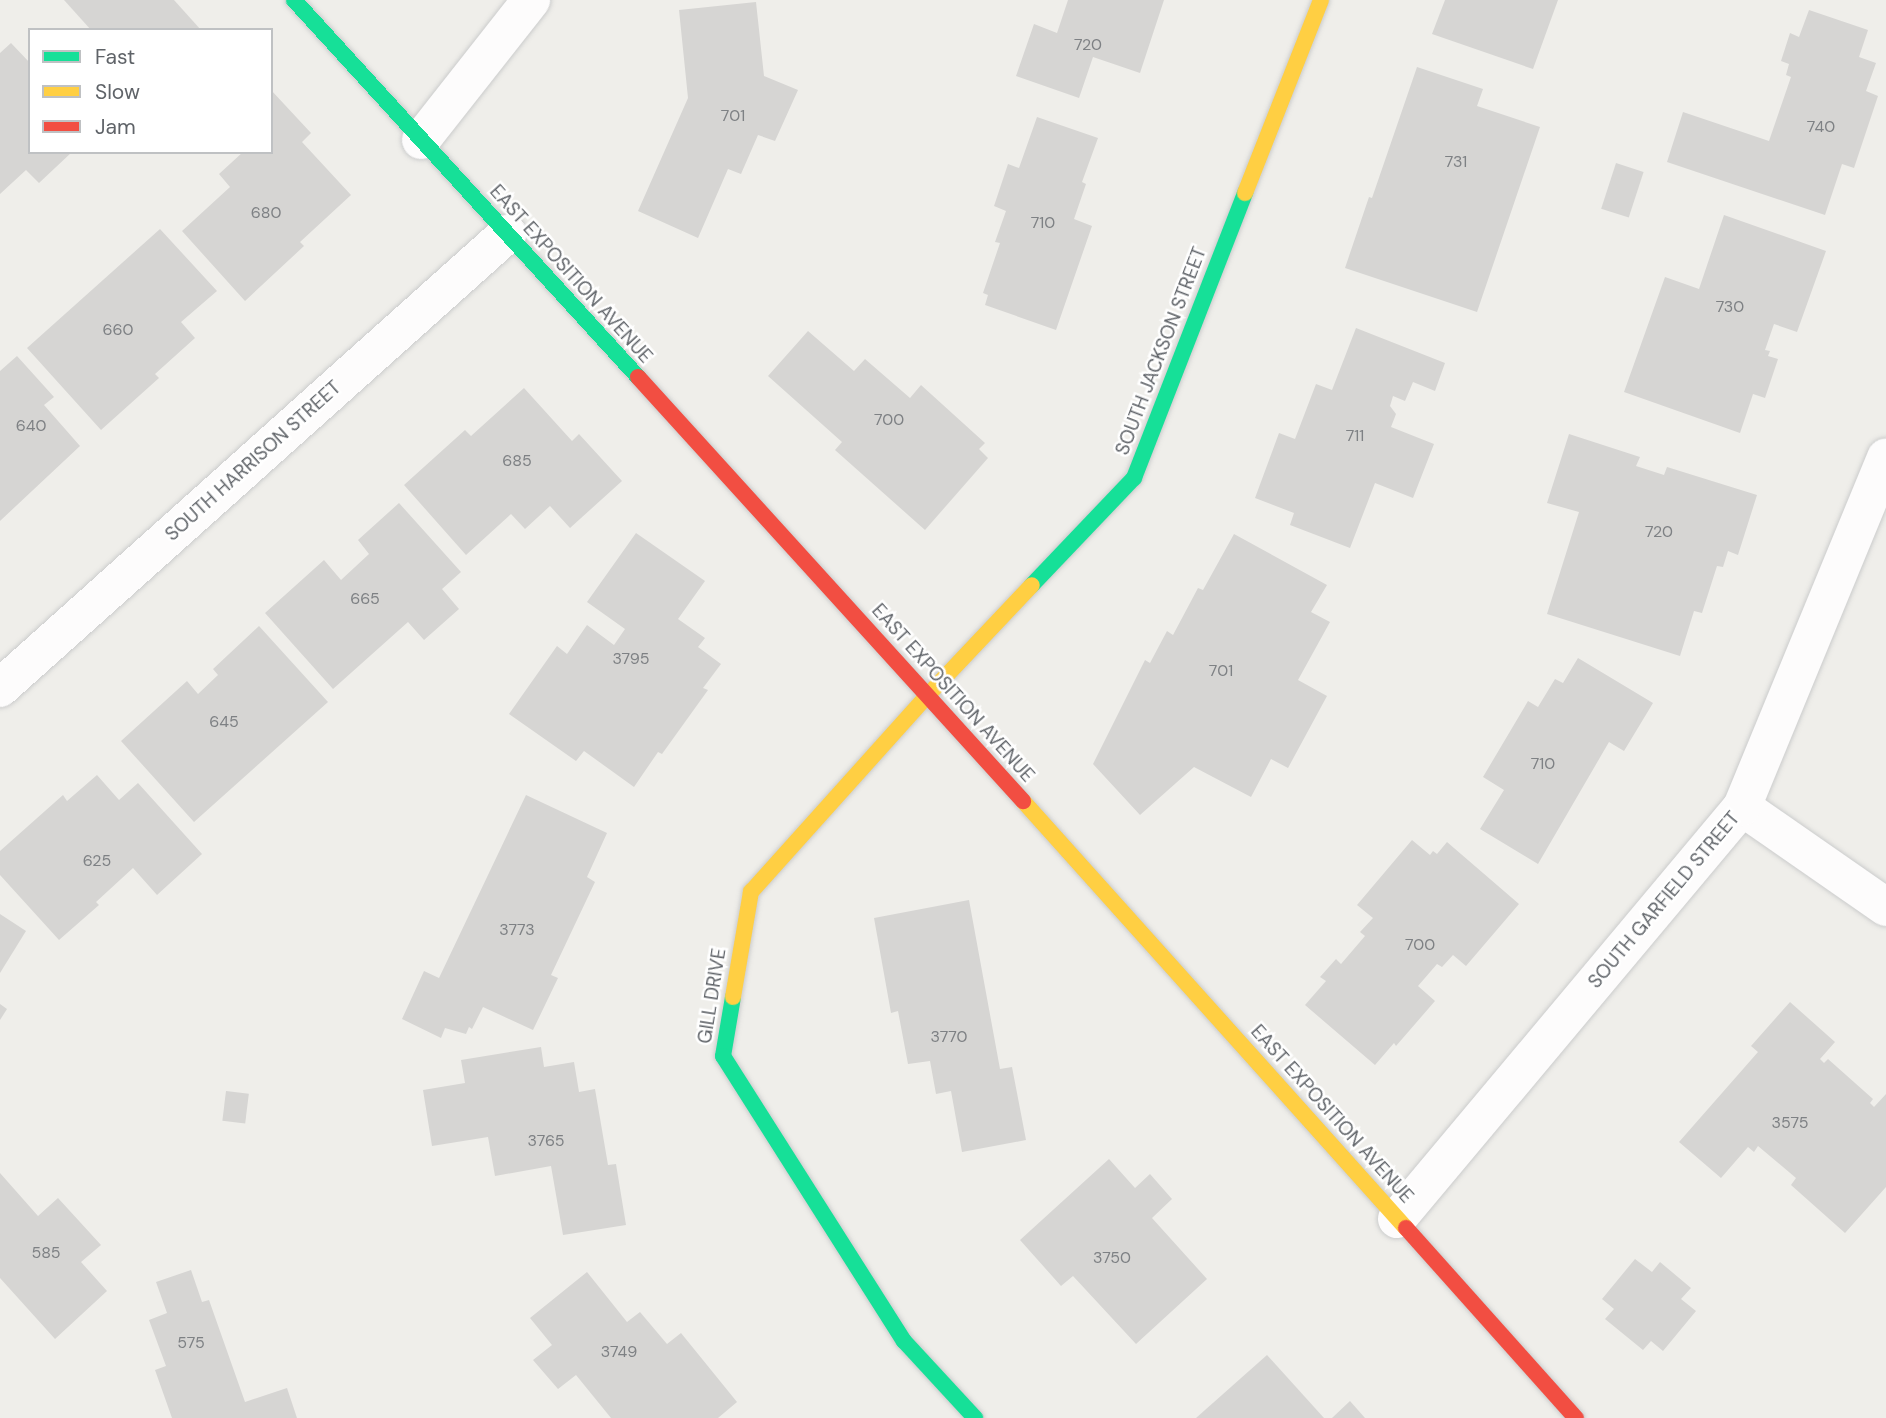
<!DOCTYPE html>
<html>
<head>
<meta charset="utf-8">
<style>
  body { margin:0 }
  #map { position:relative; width:1886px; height:1418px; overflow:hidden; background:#efeeea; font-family:"DM Sans",sans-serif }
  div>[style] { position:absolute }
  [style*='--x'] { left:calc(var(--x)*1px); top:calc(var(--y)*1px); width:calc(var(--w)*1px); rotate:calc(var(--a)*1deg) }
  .building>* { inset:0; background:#d6d5d3; transform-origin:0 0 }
  .roads { filter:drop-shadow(0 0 2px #cbcccc) drop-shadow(0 0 2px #cbcccc) }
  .street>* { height:38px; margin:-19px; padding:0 19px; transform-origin:19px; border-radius:19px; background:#fdfcfc }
  .fast>* { height:16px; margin:-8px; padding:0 8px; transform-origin:8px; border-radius:8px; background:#16e098 }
  .slow>* { height:16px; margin:-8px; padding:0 8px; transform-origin:8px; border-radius:8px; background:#ffcf43 }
  .jam>* { height:16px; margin:-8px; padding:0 8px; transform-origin:8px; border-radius:8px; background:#f24e42 }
  span { translate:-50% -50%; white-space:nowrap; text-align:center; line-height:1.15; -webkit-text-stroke:5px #fff; paint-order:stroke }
  .number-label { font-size:16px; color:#7e8184 }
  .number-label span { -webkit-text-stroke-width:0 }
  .street-label { font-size:19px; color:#5f6368 }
  .legend { position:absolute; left:28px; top:28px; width:245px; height:126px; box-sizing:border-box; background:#fff; border:2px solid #bfc1c3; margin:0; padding:9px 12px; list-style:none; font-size:21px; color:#5f6368 }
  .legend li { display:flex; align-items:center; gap:14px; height:35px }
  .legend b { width:35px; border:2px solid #bfc1c3 }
</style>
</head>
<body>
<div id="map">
  <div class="building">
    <div style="clip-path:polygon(64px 0,174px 0,201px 30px,91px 30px)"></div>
    <div style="clip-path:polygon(1068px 0,1164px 0,1140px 73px,1093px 57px,1079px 98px,1016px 76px,1034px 24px,1057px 33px)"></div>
    <div style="clip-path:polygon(1445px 0,1558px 0,1533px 69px,1432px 34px)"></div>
    <div style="clip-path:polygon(756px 2px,764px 76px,798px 90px,775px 141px,758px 135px,741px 174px,728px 169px,698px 238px,638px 211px,688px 98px,679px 10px)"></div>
    <div style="clip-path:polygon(1809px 10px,1868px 30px,1859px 57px,1876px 63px,1866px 91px,1878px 96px,1854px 168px,1842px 164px,1825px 215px,1667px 162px,1683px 112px,1769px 141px,1791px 77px,1786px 75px,1789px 64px,1781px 61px,1790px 33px,1799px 37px)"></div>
    <div style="clip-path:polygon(11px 43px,30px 63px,30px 152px,72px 152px,39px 183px,26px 170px,0 194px,0 53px)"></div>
    <div style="clip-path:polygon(1417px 67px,1483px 89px,1477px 106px,1540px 127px,1477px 312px,1345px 268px,1369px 197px,1372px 198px)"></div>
    <div style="clip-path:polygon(271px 90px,311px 133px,302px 142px,351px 195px,300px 242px,304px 246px,245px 301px,182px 231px,230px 187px,219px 174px,243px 152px,271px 152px)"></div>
    <div style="clip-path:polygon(1037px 117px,1098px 138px,1082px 182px,1086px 184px,1074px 219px,1092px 226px,1056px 330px,985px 305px,988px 295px,983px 293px,1000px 243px,995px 242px,1006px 211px,994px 206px,1008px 164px,1019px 168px)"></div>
    <div style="left:1616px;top:163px;width:29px;height:48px;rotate:18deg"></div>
    <div style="clip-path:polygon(1724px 215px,1826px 251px,1797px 332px,1774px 324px,1765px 350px,1770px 351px,1768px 356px,1778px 359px,1765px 398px,1753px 394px,1740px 433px,1624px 392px,1665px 277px,1699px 289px)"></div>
    <div style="clip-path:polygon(160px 229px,217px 291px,181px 322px,195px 338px,155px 374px,159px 378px,101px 430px,27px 348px)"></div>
    <div style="clip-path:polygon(1356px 328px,1445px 363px,1435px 391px,1413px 382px,1405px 401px,1393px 396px,1390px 406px,1396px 414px,1391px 427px,1434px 444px,1413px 498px,1375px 483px,1350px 548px,1290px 525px,1294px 513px,1255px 498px,1279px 433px,1295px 439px,1316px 384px,1332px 390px)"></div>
    <div style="clip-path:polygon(808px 331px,854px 371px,865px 359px,910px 398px,921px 385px,985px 443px,979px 449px,988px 458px,925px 530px,835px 450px,842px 442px,768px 376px)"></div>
    <div style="clip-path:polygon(17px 356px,54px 397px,44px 405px,80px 446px,0 521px,0 371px)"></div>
    <div style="clip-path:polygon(524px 388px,572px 441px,579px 434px,622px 481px,570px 528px,550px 506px,525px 529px,511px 514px,466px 555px,404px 485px,465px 430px,471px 436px)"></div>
    <div style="clip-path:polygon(1569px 434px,1640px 457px,1636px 466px,1664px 475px,1667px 467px,1757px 495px,1738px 555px,1728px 551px,1723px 567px,1717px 566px,1702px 613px,1694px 611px,1680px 656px,1547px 614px,1579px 512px,1547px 503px)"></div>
    <div style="clip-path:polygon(399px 503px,461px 572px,442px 589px,459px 609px,424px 640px,408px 622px,333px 689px,265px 613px,324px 560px,341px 580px,369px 554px,358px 540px)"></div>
    <div style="clip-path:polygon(636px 533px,705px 581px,678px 619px,705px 638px,698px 647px,721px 664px,703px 688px,708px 690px,662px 754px,658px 752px,634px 787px,584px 751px,576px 761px,509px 714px,557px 646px,567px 654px,587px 625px,614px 645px,625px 629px,587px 602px)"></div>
    <div style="clip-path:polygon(1234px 534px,1327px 585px,1311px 612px,1330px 622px,1298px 680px,1327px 696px,1288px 768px,1271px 759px,1251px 797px,1194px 767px,1140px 815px,1093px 764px,1145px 660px,1150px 663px,1167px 631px,1173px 635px,1198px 588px,1203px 590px)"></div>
    <div style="clip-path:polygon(259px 626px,328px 702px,194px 822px,121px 741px,187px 681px,198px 694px,218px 675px,213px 669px)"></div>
    <div style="clip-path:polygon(1578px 658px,1653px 703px,1624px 751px,1609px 742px,1538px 864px,1480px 829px,1504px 790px,1483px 777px,1528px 701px,1538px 707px,1555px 679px,1563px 683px)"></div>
    <div style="clip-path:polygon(97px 775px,119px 800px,138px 783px,202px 854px,157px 895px,133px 868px,96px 902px,99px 905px,59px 940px,0 875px,0 851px,63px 795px,67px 801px)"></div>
    <div style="clip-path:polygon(526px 795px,607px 833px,587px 877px,595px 882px,551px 975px,558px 978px,533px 1030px,483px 1007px,472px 1029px,469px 1027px,466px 1034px,445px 1028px,441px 1038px,402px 1019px,424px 971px,439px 978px)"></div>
    <div style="clip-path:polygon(1412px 840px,1430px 855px,1433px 851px,1437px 854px,1447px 842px,1519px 904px,1466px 966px,1453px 955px,1442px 967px,1437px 964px,1418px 986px,1435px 1001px,1396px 1046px,1394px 1043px,1375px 1065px,1305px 1005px,1326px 981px,1320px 977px,1336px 959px,1341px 964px,1365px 936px,1360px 932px,1373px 918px,1357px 905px)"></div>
    <div style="clip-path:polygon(969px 900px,1000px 1069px,1012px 1067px,1026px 1140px,962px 1152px,951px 1091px,936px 1094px,930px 1061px,908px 1064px,898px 1011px,891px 1013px,874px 918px)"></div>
    <div style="clip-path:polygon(0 914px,26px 931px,0 973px)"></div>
    <div style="clip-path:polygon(1790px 1002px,1835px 1042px,1820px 1059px,1824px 1063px,1828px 1059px,1873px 1099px,1870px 1103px,1874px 1107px,1886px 1094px,1886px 1187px,1845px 1233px,1791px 1185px,1796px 1178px,1758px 1146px,1754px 1152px,1748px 1147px,1721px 1178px,1679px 1142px,1758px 1052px,1751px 1046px)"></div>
    <div style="clip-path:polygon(0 1004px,7px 1009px,0 1020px)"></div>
    <div style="clip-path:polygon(541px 1047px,544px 1067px,574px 1062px,579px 1092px,595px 1089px,608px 1165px,616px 1164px,626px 1225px,563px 1235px,551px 1166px,495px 1176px,488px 1137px,432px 1146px,423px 1090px,465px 1083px,461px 1060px)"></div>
    <div style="left:226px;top:1091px;width:23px;height:30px;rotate:7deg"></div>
    <div style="clip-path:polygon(1109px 1159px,1135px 1188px,1150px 1174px,1172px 1199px,1152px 1218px,1207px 1279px,1136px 1344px,1073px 1276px,1061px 1286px,1020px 1240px)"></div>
    <div style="clip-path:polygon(0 1173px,38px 1216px,58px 1198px,101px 1245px,81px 1262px,107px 1291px,55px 1339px,0 1278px)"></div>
    <div style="clip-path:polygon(1635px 1259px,1652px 1272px,1660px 1262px,1691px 1288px,1681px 1299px,1696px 1311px,1663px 1351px,1651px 1341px,1643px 1350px,1605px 1319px,1614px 1309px,1602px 1299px)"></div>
    <div style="clip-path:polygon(191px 1270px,202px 1302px,209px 1300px,245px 1402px,287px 1388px,297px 1418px,172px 1418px,155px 1370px,166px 1366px,149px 1320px,167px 1313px,156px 1282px)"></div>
    <div style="clip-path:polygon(587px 1272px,627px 1322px,640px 1312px,667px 1344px,681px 1333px,737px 1402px,718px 1418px,611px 1418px,576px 1375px,558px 1389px,533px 1360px,552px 1345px,530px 1318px)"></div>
    <div style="clip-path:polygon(1267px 1355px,1324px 1418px,1196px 1418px)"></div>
    <div style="clip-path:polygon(1350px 1401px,1365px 1418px,1332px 1418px)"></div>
  </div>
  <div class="roads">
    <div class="street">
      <div style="--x:421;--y:140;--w:178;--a:-51.8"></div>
      <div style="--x:0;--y:688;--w:681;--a:-41.84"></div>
      <div style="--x:1742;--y:807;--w:175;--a:34.8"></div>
      <div style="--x:1397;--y:1219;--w:537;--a:-50.06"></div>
      <div style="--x:1742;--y:807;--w:378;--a:-67.6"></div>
    </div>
    <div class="fast">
      <div style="--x:294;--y:0;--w:510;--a:47.62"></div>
      <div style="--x:1032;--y:585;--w:148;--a:-46.4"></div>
      <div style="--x:1134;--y:478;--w:306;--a:-68.7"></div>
      <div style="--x:733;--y:997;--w:60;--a:99.6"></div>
      <div style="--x:723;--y:1056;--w:338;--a:57.6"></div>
      <div style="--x:904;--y:1341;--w:105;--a:47.3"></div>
    </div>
    <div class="slow">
      <div style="--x:1245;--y:193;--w:207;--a:-68.5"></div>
      <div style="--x:1023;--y:801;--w:574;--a:48.11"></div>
      <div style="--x:733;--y:997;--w:107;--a:-80.3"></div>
      <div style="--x:751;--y:892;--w:265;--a:-48.1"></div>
      <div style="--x:928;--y:695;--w:151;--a:-46.6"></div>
    </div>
    <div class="jam">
      <div style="--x:638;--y:377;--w:573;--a:47.76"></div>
      <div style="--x:1406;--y:1228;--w:255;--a:48.2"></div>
    </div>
  </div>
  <div class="number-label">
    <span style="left:1088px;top:45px">720</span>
    <span style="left:733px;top:116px">701</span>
    <span style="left:1821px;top:127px">740</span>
    <span style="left:1456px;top:162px">731</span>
    <span style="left:266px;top:213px">680</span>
    <span style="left:1043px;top:223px">710</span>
    <span style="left:1730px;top:307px">730</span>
    <span style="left:118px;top:330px">660</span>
    <span style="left:889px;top:420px">700</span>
    <span style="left:31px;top:426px">640</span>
    <span style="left:1355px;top:436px">711</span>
    <span style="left:517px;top:461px">685</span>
    <span style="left:1659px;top:532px">720</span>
    <span style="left:365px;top:599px">665</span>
    <span style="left:631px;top:659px">3795</span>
    <span style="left:1221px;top:671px">701</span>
    <span style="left:224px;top:722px">645</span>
    <span style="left:1543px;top:764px">710</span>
    <span style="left:97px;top:861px">625</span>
    <span style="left:517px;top:930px">3773</span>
    <span style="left:1420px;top:945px">700</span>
    <span style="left:949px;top:1037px">3770</span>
    <span style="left:1790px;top:1123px">3575</span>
    <span style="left:546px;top:1141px">3765</span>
    <span style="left:46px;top:1253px">585</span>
    <span style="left:1112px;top:1258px">3750</span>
    <span style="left:191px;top:1343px">575</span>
    <span style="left:619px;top:1352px">3749</span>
  </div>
  <div class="street-label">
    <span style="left:571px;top:274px;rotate:48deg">EAST EXPOSITION AVENUE</span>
    <span style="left:1161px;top:351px;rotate:-69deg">SOUTH JACKSON STREET</span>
    <span style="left:253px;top:461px;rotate:-42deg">SOUTH HARRISON STREET</span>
    <span style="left:953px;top:693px;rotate:48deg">EAST EXPOSITION AVENUE</span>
    <span style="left:1664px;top:900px;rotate:-50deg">SOUTH GARFIELD STREET</span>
    <span style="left:712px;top:996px;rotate:-81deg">GILL DRIVE</span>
    <span style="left:1332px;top:1114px;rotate:48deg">EAST EXPOSITION AVENUE</span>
  </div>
  <ul class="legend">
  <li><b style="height:9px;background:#16e098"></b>Fast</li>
  <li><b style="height:9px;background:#ffcf43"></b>Slow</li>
  <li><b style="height:9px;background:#f24e42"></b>Jam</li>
  </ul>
</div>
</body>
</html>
